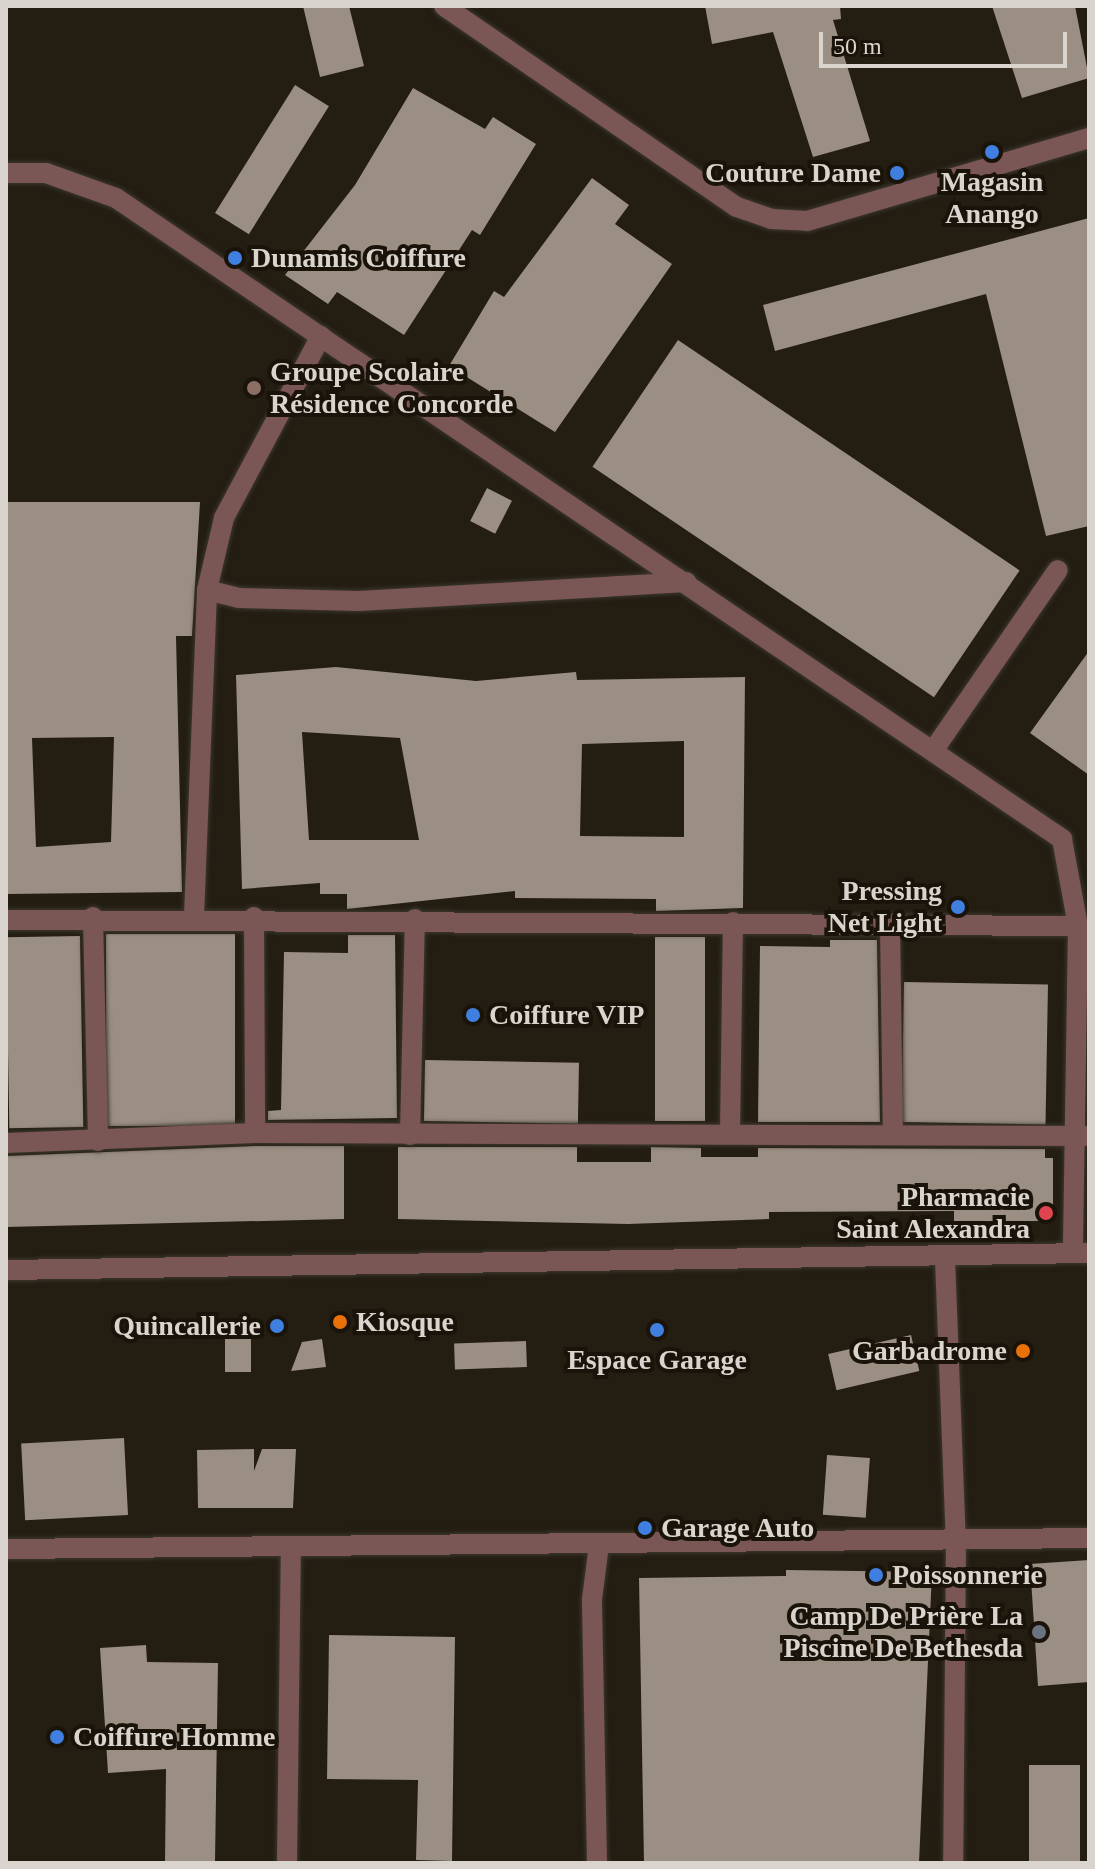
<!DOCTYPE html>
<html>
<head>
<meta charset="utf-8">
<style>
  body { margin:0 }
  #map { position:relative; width:1095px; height:1869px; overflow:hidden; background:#231d12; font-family:"Times New Roman",serif }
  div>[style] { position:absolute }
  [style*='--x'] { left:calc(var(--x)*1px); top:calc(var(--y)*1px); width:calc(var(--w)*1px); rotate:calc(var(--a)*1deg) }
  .building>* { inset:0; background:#9b8e83; transform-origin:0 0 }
  .roads { filter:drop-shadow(0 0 2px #3c372c) drop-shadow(0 0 2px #3c372c) }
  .minor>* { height:20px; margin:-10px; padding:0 10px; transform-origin:10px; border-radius:10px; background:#7a5655 }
  .dots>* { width:22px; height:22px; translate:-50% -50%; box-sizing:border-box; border:4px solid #1a1309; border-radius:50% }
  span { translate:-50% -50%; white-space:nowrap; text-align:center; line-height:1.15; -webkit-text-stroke:8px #1a1309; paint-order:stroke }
  .poi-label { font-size:28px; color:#d9d4cd; font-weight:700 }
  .right { translate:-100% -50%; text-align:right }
  .left { translate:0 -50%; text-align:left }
  .frame { position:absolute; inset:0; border:8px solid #d9d4cd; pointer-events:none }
  .scale { position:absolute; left:819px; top:32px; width:248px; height:36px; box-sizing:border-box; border:4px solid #d9d4cd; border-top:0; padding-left:10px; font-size:24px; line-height:28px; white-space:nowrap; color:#d9d4cd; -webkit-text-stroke:6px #1a1309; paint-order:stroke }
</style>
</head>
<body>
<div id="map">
  <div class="building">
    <div style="clip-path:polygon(303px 6px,349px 6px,364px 66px,320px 77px)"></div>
    <div style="clip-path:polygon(705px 6px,840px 6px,841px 19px,833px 20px,870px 141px,813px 157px,773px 32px,712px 44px)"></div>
    <div style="clip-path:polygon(992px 6px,1075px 6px,1089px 78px,1022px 98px)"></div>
    <div style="left:295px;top:85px;width:40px;height:151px;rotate:32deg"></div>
    <div style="clip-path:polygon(413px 88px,485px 129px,493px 117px,536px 144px,480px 235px,472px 230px,404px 335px,337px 292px,328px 304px,285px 275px,355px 185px)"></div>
    <div style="clip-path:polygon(592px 178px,629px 205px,615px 224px,672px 264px,555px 432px,449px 366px,494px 291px,504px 297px)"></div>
    <div style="clip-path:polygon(1089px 218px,1089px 526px,1046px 536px,986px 294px,775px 351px,763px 305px)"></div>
    <div style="left:678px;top:340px;width:412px;height:153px;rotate:34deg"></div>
    <div style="left:487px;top:488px;width:28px;height:37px;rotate:27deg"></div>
    <div style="clip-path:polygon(evenodd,6px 502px,200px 502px,192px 636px,176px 636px,182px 892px,6px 894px,6px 502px,114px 737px,111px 842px,36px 847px,32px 738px,114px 737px)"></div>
    <div style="clip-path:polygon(1089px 651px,1089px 775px,1030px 733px)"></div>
    <div style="clip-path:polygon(evenodd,336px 667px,476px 681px,576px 672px,577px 680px,745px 677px,743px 908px,656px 911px,656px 899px,515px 898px,515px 891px,347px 909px,347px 894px,320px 894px,320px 883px,242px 889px,236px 675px,336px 667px,302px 732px,400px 738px,419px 840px,309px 840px,302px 732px,336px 667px,684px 741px,684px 837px,580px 836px,582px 744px,684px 741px)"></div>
    <div style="left:106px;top:934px;width:129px;height:192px"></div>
    <div style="clip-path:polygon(348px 935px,395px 935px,397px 1118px,268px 1120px,268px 1111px,281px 1110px,284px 952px,348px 953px)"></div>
    <div style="left:80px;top:936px;width:191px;height:74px;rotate:89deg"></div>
    <div style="left:655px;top:937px;width:50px;height:184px"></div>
    <div style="clip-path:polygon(830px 940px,877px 940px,880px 1122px,758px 1122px,760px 946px,830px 947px)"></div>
    <div style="left:904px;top:982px;width:144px;height:140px;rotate:1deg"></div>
    <div style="left:425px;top:1060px;width:154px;height:61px;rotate:1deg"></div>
    <div style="clip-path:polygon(255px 1146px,344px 1146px,344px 1219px,6px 1227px,6px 1156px)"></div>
    <div style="clip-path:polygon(398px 1147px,577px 1147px,577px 1162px,651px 1162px,651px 1147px,701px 1148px,701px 1157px,758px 1157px,758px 1148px,1045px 1149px,1045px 1158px,1053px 1158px,1053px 1221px,954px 1221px,954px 1211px,769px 1212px,769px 1219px,628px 1224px,398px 1219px)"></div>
    <div style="left:225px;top:1333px;width:26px;height:39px"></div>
    <div style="left:911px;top:1335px;width:37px;height:85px;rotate:77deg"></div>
    <div style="clip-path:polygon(322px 1339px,326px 1367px,291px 1371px,302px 1342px)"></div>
    <div style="left:526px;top:1341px;width:26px;height:72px;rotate:88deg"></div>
    <div style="left:124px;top:1438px;width:77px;height:103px;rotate:87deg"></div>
    <div style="clip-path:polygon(254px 1449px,254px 1471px,262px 1449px,296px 1449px,293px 1508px,198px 1508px,197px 1450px)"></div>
    <div style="left:827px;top:1455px;width:43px;height:60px;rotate:4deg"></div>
    <div style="clip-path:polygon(1089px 1560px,1089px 1682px,1038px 1686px,1030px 1564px)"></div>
    <div style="clip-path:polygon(786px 1570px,932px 1572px,919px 1863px,644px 1863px,639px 1578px,786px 1576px)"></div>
    <div style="clip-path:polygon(329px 1635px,455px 1637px,452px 1861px,416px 1860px,418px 1780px,327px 1779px)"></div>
    <div style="clip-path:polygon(146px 1645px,147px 1662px,218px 1663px,215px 1863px,165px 1863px,166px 1769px,108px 1773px,100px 1648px)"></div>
    <div style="left:1029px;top:1765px;width:51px;height:98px"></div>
  </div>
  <div class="roads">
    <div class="minor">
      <div style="--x:444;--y:6;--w:355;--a:34.5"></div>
      <div style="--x:737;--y:207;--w:36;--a:19"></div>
      <div style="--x:771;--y:219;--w:36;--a:3"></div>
      <div style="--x:807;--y:221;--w:294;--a:-16.4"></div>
      <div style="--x:6;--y:173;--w:40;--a:0"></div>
      <div style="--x:46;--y:173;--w:74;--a:19.7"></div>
      <div style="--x:116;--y:198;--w:1143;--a:34.12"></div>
      <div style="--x:1062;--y:839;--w:88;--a:79.6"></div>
      <div style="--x:1078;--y:926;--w:326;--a:90.9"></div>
      <div style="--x:321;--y:336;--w:206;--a:118.1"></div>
      <div style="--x:224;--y:518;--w:74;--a:103.3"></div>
      <div style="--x:207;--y:590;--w:33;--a:14"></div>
      <div style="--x:239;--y:598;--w:120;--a:1.4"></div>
      <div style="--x:359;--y:601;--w:328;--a:-3.3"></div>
      <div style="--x:935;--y:748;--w:216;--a:-55.4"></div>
      <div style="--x:194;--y:916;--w:326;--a:-87.7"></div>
      <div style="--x:93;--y:917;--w:224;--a:88.7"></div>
      <div style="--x:254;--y:917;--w:216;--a:89.7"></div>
      <div style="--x:6;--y:920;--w:1072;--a:0.32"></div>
      <div style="--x:890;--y:924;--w:209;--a:89.2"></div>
      <div style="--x:730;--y:1133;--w:211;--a:-89.2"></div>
      <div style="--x:410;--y:1135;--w:216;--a:-88.7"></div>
      <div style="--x:6;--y:1143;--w:249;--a:-2.3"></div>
      <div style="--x:255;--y:1133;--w:830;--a:0.21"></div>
      <div style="--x:945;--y:1259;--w:282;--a:87.8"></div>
      <div style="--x:956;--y:1541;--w:322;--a:90.5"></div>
      <div style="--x:6;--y:1270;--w:1083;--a:-0.9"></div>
      <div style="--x:6;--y:1549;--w:1083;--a:-0.58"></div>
      <div style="--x:287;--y:1863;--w:316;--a:-89.3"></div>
      <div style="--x:597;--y:1863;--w:264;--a:-91.1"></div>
      <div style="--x:592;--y:1599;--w:54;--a:-82.6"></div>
    </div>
  </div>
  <div class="dots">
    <div style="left:992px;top:152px;background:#3f7fe0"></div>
    <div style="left:897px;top:173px;background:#3f7fe0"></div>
    <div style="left:235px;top:258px;background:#3f7fe0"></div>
    <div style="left:254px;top:388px;background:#8d6e63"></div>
    <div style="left:958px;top:907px;background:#3f7fe0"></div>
    <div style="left:473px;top:1015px;background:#3f7fe0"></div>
    <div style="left:1046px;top:1213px;background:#e0444e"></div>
    <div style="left:340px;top:1322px;background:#e8710a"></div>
    <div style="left:277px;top:1326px;background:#3f7fe0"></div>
    <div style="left:657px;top:1330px;background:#3f7fe0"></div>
    <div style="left:1023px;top:1351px;background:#e8710a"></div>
    <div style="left:645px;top:1528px;background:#3f7fe0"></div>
    <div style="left:876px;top:1575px;background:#3f7fe0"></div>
    <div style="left:1039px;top:1632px;background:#6b7280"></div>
    <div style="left:57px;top:1737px;background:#3f7fe0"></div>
  </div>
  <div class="poi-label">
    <span class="right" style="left:881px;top:173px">Couture Dame</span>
    <span style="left:992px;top:198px">Magasin<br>Anango</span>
    <span class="left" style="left:251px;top:258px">Dunamis Coiffure</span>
    <span class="left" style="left:270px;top:388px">Groupe Scolaire<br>Résidence Concorde</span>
    <span class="right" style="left:942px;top:907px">Pressing<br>Net Light</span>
    <span class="left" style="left:489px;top:1015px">Coiffure VIP</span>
    <span class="right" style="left:1030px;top:1213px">Pharmacie<br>Saint Alexandra</span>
    <span class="left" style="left:356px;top:1322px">Kiosque</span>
    <span class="right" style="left:261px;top:1326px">Quincallerie</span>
    <span class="right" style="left:1007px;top:1351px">Garbadrome</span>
    <span style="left:657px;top:1360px">Espace Garage</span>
    <span class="left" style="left:661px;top:1528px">Garage Auto</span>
    <span class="left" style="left:892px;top:1575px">Poissonnerie</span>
    <span class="right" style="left:1023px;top:1632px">Camp De Prière La<br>Piscine De Bethesda</span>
    <span class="left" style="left:73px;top:1737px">Coiffure Homme</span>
  </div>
  <div class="frame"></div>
  <div class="scale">50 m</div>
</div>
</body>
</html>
